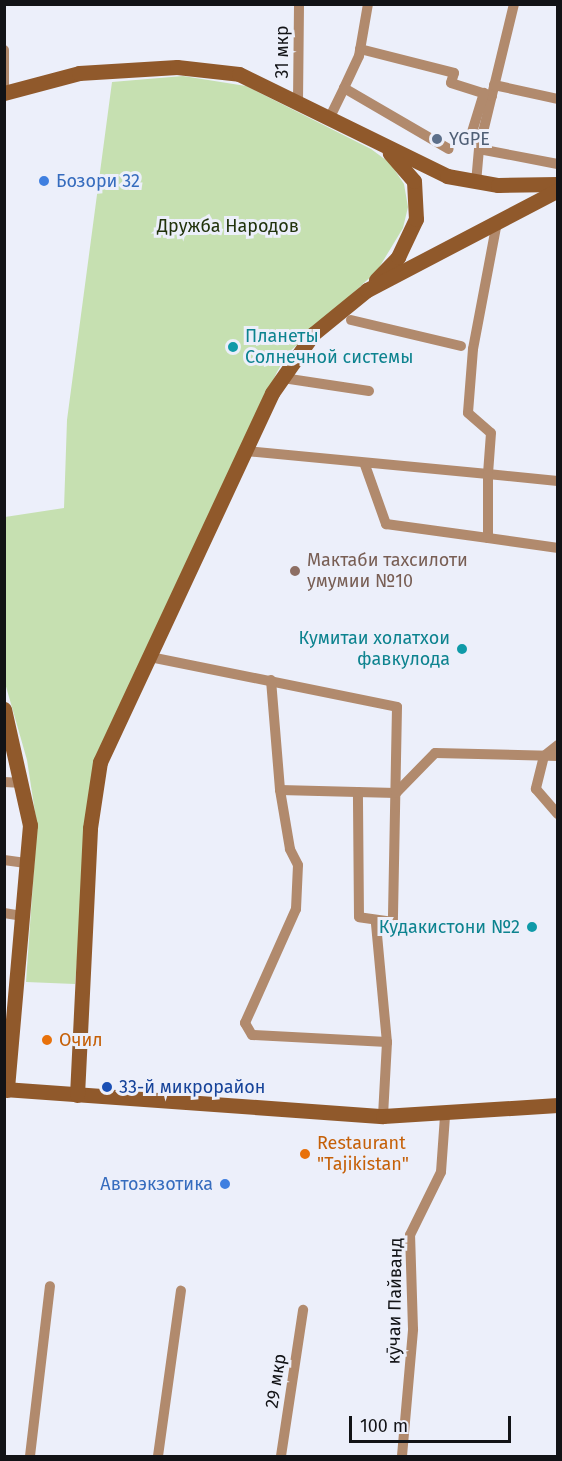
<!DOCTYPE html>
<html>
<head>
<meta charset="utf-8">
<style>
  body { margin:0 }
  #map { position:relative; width:562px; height:1461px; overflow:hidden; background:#eceffa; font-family:"Fira Sans",sans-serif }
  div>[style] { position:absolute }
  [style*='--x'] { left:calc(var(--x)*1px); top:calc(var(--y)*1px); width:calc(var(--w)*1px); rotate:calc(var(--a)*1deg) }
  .green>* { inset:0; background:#c6e0b1 }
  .street>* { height:10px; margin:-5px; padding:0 5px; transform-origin:5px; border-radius:5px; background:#b18a6d }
  .secondary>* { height:15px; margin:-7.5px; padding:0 7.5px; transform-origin:7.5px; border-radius:7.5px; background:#90592b }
  .dots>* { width:16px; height:16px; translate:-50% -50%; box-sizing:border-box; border:3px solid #eceffa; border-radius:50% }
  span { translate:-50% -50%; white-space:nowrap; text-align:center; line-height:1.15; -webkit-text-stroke:6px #eceffa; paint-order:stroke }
  .street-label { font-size:18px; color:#121316 }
  .service-label { font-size:18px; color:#4e5e75 }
  .left { translate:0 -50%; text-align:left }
  .shop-label { font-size:18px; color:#366cbe }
  .right { translate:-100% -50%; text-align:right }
  .park-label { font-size:18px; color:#21330c }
  .culture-label { font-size:18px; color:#0d838f }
  .education-label { font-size:18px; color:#785e54 }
  .food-label { font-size:18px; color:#c56008 }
  .transit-label { font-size:18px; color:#164399 }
  .frame { position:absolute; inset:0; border:6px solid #121316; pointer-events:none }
  .scale { position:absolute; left:349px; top:1416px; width:162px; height:27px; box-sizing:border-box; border:3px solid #121316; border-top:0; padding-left:8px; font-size:18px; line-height:21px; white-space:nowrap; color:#121316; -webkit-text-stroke:4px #eceffa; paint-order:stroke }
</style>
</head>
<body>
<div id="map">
  <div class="green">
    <div style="clip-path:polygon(183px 76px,246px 86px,371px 149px,390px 163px,404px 184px,408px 207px,403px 228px,377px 271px,288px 353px,277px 372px,95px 760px,75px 984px,26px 982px,37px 825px,27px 760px,5px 683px,5px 517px,64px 508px,67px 420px,112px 82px)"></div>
  </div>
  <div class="street">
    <div style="--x:514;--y:4;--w:149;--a:103.6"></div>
    <div style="--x:479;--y:149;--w:80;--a:10.8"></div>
    <div style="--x:360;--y:49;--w:97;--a:14.3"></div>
    <div style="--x:454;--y:73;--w:10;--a:107"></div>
    <div style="--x:451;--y:83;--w:43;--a:17.6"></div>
    <div style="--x:4;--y:50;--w:36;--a:90"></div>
    <div style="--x:494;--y:85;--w:66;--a:12.3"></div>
    <div style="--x:344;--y:88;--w:35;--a:-65"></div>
    <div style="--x:359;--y:56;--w:53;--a:-80.2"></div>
    <div style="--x:298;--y:101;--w:97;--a:-89.4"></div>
    <div style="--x:330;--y:117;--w:32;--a:-64"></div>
    <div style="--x:344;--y:88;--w:121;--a:30.2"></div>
    <div style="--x:472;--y:132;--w:41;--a:-72.9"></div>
    <div style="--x:476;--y:183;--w:34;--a:-85"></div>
    <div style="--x:497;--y:222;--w:129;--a:100.7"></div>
    <div style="--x:473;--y:349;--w:64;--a:94.5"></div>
    <div style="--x:468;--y:413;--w:30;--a:41"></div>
    <div style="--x:491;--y:433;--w:41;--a:94.2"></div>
    <div style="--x:488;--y:474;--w:70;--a:5.7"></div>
    <div style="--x:351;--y:320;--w:113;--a:13.3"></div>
    <div style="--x:283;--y:378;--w:87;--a:8.6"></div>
    <div style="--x:245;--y:451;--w:244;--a:5.4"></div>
    <div style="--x:488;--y:474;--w:64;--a:90"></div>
    <div style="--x:488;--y:538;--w:71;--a:8.1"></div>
    <div style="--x:365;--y:465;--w:63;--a:70.4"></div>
    <div style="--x:386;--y:524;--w:103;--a:7.8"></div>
    <div style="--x:150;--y:657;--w:252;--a:11.4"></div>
    <div style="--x:397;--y:707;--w:215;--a:91.1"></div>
    <div style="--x:393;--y:922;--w:34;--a:-172"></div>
    <div style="--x:359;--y:917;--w:125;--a:-90.5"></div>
    <div style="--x:271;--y:680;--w:110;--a:85.3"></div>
    <div style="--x:558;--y:745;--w:18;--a:142"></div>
    <div style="--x:544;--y:756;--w:34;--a:104"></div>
    <div style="--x:536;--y:789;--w:33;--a:49"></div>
    <div style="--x:4;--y:782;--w:19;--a:3"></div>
    <div style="--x:4;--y:860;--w:22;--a:8"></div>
    <div style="--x:4;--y:913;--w:18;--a:9"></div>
    <div style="--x:376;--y:924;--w:119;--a:84.7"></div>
    <div style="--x:387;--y:1042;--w:74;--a:93.1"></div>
    <div style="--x:387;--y:1042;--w:135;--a:-177"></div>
    <div style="--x:252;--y:1035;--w:14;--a:-120"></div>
    <div style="--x:245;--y:1023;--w:125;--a:-65.9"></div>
    <div style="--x:296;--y:909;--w:44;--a:-87.4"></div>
    <div style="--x:298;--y:865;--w:18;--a:-117"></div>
    <div style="--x:290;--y:849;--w:60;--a:-99.6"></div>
    <div style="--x:280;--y:790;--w:116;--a:1.5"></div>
    <div style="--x:396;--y:793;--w:56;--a:-45.7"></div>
    <div style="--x:435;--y:753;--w:123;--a:1.4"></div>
    <div style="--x:30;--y:1456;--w:171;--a:-83.3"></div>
    <div style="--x:158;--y:1456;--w:167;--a:-82.1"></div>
    <div style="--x:281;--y:1456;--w:148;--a:-81.4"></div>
    <div style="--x:402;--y:1456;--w:127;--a:-85"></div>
    <div style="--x:413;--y:1329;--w:94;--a:-91.8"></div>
    <div style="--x:410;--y:1235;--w:70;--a:-63.8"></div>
    <div style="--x:441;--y:1172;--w:56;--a:-85.9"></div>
  </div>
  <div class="secondary">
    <div style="--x:4;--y:93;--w:78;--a:-14.9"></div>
    <div style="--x:79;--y:73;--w:98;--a:-3.5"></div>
    <div style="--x:177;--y:67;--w:62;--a:6.4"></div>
    <div style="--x:239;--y:74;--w:232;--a:26.1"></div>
    <div style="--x:447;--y:176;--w:52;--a:10"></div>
    <div style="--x:498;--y:185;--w:60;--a:-1"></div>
    <div style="--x:376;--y:280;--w:32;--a:-46"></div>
    <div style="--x:398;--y:257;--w:42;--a:-64.7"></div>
    <div style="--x:416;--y:219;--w:38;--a:-93"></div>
    <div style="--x:414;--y:181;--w:37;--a:-131"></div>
    <div style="--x:4;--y:709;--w:119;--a:77.4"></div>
    <div style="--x:30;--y:825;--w:266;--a:95"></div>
    <div style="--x:4;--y:1089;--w:380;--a:4.1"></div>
    <div style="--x:383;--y:1116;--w:175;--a:-3.6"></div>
    <div style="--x:77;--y:1095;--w:267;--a:-87.2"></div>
    <div style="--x:90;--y:828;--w:67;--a:-81.4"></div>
    <div style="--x:100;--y:762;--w:407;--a:-65"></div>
    <div style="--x:272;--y:393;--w:72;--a:-55.2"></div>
    <div style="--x:313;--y:334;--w:70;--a:-39.2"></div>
    <div style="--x:367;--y:290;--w:216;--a:-27.6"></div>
  </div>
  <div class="dots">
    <div style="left:437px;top:139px;background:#5c6f8a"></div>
    <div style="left:44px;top:181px;background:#3f7fe0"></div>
    <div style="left:233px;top:347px;background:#0f9aa8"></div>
    <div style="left:295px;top:571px;background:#8d6e63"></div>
    <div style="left:462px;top:649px;background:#0f9aa8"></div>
    <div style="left:532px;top:927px;background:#0f9aa8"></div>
    <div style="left:47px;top:1040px;background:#e8710a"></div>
    <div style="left:107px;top:1087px;background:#1a4fb4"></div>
    <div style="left:305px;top:1154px;background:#e8710a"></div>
    <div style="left:225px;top:1184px;background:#3f7fe0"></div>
  </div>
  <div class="street-label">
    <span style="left:282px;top:52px;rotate:-90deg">31 мкр</span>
    <span style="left:395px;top:1301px;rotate:-89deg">кӯчаи Пайванд</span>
    <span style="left:276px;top:1381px;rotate:-81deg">29 мкр</span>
  </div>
  <div class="service-label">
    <span class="left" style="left:449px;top:139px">YGPE</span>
  </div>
  <div class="shop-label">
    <span class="left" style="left:56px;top:181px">Бозори 32</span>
    <span class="right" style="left:213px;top:1184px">Автоэкзотика</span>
  </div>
  <div class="park-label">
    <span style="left:228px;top:226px">Дружба Народов</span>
  </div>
  <div class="culture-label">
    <span class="left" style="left:245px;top:347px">Планеты<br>Солнечной системы</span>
    <span class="right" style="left:450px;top:649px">Кумитаи холатхои<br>фавкулода</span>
    <span class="right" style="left:520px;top:927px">Кудакистони №2</span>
  </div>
  <div class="education-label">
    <span class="left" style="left:307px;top:571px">Мактаби тахсилоти<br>умумии №10</span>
  </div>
  <div class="food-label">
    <span class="left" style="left:59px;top:1040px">Очил</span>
    <span class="left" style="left:317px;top:1154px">Restaurant<br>"Tajikistan"</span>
  </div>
  <div class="transit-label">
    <span class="left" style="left:119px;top:1087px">33-й микрорайон</span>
  </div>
  <div class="frame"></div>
  <div class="scale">100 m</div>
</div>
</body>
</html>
